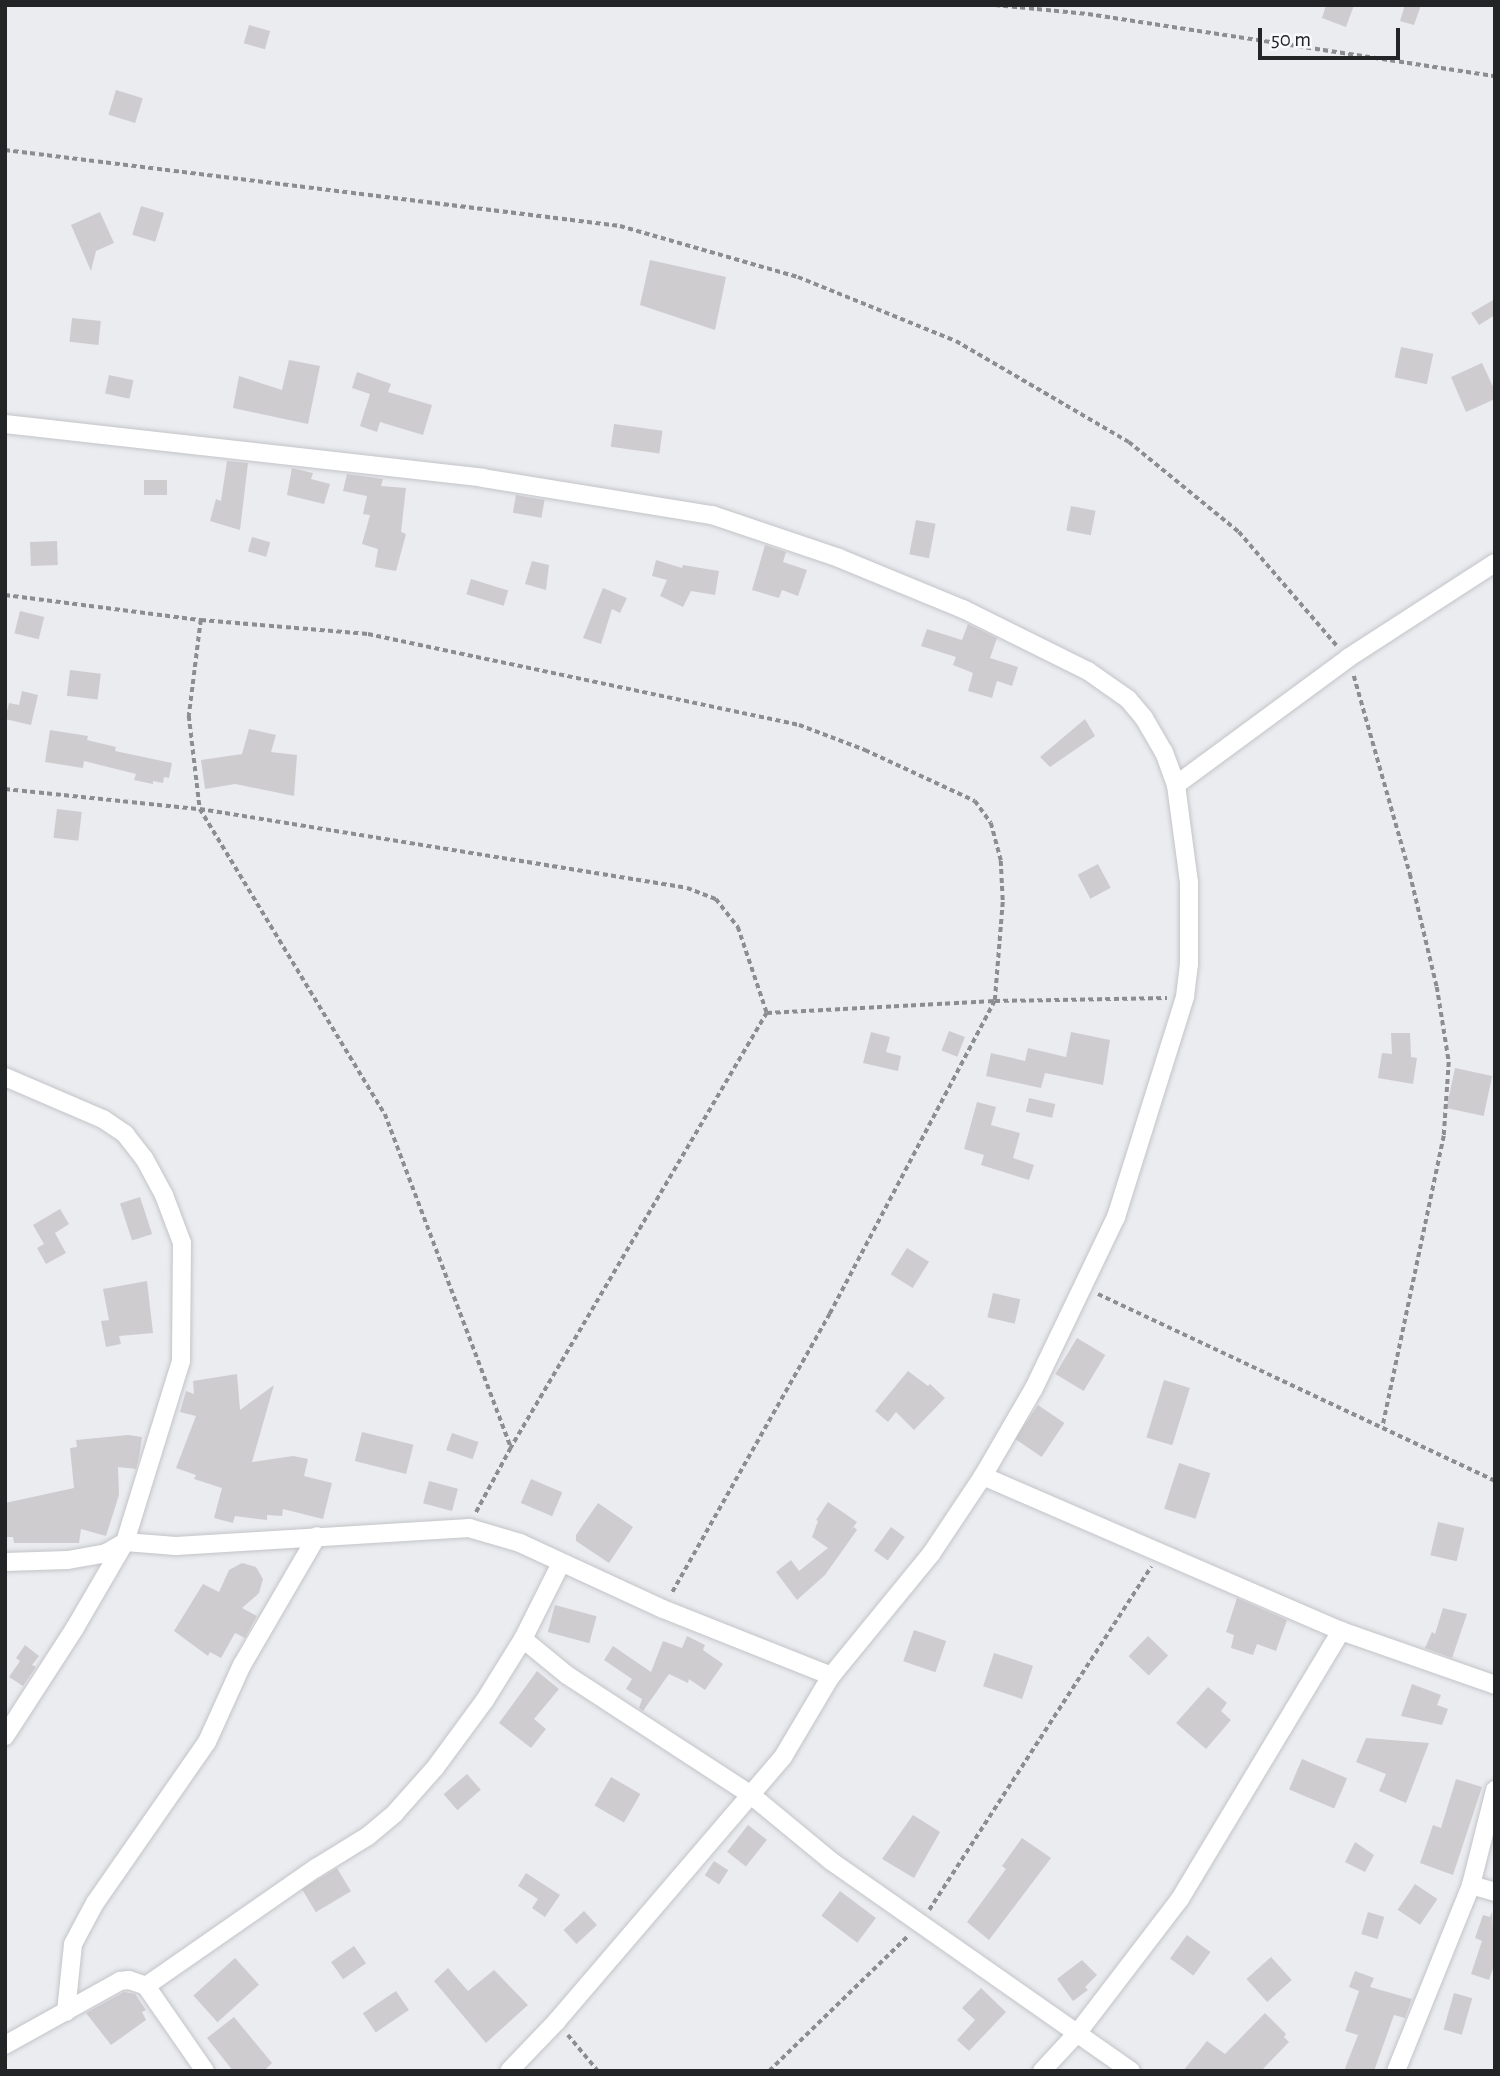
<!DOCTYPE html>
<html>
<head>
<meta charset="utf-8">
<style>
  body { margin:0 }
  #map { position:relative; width:1500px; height:2076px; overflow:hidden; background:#eaecf0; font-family:"Alegreya Sans",sans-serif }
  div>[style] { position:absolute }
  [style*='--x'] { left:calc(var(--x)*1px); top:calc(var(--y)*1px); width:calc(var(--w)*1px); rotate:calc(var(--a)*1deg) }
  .building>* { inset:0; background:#cfcccf; transform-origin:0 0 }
  .path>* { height:3.5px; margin-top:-1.75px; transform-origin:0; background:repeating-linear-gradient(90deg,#8b8d8f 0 5px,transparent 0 8.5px) }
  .roads { filter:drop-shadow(0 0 2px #c3c4c8) drop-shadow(0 0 2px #c3c4c8) }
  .street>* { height:18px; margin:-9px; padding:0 9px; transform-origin:9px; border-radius:9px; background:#fff }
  span { translate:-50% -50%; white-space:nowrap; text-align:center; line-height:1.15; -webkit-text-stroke:5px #f8f9fd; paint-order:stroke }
  .frame { position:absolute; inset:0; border:7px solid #232425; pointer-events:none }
  .scale { position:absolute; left:1258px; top:28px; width:142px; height:32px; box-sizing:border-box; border:4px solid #232425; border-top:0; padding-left:9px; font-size:21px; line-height:24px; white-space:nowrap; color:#232425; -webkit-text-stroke:5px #f8f9fd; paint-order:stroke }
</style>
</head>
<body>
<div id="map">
  <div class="building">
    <div style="clip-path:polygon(1326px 5px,1354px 5px,1346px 27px,1322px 18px)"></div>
    <div style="clip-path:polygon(1405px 5px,1421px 5px,1414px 25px,1400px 21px)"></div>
    <div style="left:249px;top:25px;width:22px;height:19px;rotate:16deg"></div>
    <div style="left:116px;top:90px;width:28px;height:26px;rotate:17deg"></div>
    <div style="left:141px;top:206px;width:24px;height:30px;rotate:17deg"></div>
    <div style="clip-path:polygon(100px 212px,114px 243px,96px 251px,91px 271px,71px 225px)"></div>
    <div style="clip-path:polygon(650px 260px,726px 277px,715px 330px,640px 305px)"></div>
    <div style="clip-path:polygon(1495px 299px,1495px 315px,1479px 325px,1471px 313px)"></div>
    <div style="left:72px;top:318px;width:29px;height:24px;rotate:6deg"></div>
    <div style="left:1401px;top:347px;width:33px;height:31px;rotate:12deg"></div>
    <div style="clip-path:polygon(289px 360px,320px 366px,308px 424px,233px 408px,239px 376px,282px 390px)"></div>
    <div style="clip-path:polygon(1482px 363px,1495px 391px,1495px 399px,1466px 412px,1451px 377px)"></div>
    <div style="clip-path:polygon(357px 372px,391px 384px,388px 392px,432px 405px,423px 435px,380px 422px,377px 432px,360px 426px,370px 394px,352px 388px)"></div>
    <div style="left:109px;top:375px;width:25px;height:19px;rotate:12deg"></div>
    <div style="left:614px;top:424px;width:49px;height:23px;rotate:8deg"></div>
    <div style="clip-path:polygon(227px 461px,248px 463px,240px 530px,210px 521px,216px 499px,221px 501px)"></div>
    <div style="clip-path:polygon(292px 468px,313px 473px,311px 479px,330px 484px,324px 504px,287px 495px)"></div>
    <div style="clip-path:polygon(347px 474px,383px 479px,381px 486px,406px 488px,401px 532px,406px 534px,396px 571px,375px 567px,378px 549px,362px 544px,370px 515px,363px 514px,367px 496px,343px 491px)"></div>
    <div style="left:144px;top:480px;width:23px;height:15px"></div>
    <div style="left:516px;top:495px;width:29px;height:18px;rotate:10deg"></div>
    <div style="left:1071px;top:506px;width:25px;height:25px;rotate:11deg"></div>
    <div style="left:916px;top:520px;width:20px;height:35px;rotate:11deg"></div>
    <div style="left:252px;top:537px;width:19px;height:15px;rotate:16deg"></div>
    <div style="left:57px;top:541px;width:24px;height:27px;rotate:88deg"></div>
    <div style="clip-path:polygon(765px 545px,786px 552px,783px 562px,807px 570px,798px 596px,782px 590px,779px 598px,752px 590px)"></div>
    <div style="clip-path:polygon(656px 560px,682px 568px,683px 565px,719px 571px,715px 595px,691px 591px,683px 607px,660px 596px,667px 580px,652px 576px)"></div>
    <div style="clip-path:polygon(532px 561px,549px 565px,546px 590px,525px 584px)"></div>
    <div style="left:471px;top:579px;width:39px;height:16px;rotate:17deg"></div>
    <div style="clip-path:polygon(603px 588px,627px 598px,620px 613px,612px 609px,601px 644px,583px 638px)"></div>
    <div style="left:20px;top:611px;width:25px;height:23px;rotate:14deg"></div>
    <div style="clip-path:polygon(968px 624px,997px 638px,990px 658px,1018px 667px,1012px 686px,997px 681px,992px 698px,968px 691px,973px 673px,953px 665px,956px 657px,921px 646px,927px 629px,962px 640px)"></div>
    <div style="left:70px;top:670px;width:31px;height:26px;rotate:7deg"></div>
    <div style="clip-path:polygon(22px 691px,38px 695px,31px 725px,5px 719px,9px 703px,19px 705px)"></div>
    <div style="clip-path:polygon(1085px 719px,1095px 736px,1050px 767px,1040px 757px)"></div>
    <div style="clip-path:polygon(249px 729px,276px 735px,271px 752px,297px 755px,294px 796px,235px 784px,205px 789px,201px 760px,242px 754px)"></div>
    <div style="clip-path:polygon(50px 730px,88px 736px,87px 740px,116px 747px,115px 751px,172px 763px,169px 778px,164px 777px,163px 783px,153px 781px,153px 784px,134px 780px,136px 774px,84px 761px,83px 768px,45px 762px)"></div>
    <div style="left:57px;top:809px;width:25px;height:29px;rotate:7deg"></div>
    <div style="left:1098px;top:864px;width:27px;height:23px;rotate:62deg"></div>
    <div style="left:949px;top:1031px;width:17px;height:21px;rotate:21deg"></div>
    <div style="clip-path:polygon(871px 1032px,890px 1037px,886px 1052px,901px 1056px,898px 1071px,863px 1063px)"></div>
    <div style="clip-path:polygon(1071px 1032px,1110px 1040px,1103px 1085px,1045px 1073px,1041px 1088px,986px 1076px,991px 1053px,1025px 1061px,1028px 1048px,1066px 1057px)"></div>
    <div style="clip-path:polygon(1391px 1033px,1410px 1033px,1411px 1057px,1417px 1058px,1413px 1084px,1378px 1078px,1382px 1053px,1392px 1054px)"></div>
    <div style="left:1455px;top:1068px;width:38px;height:41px;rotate:12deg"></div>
    <div style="left:1029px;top:1098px;width:27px;height:14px;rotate:13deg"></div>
    <div style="clip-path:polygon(977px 1102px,996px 1107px,991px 1125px,1020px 1133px,1013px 1158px,1034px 1165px,1029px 1180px,981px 1165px,984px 1155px,964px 1149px)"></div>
    <div style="left:140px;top:1197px;width:39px;height:21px;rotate:72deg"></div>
    <div style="clip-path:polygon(60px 1209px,69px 1224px,55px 1233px,66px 1253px,46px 1264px,37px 1248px,44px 1244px,33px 1225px)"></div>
    <div style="left:907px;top:1248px;width:26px;height:31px;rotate:32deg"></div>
    <div style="clip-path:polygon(147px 1281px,153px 1333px,119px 1336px,121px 1344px,106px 1347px,101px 1321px,109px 1320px,103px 1289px)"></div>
    <div style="left:993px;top:1293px;width:28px;height:25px;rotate:13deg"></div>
    <div style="left:1077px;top:1338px;width:33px;height:42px;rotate:31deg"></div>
    <div style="clip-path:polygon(908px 1371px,928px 1386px,930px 1384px,945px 1398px,914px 1430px,896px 1412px,888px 1422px,875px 1411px)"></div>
    <div style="clip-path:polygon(237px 1374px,240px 1410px,274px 1385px,252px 1462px,293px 1456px,308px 1459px,304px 1476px,332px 1483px,323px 1519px,283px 1509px,282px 1516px,267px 1515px,267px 1520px,235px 1516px,233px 1523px,214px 1518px,222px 1488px,194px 1479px,196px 1475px,176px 1468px,196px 1416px,180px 1412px,186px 1391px,194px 1394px,193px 1381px)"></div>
    <div style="left:1164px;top:1380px;width:27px;height:60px;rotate:17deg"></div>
    <div style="left:1038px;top:1405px;width:32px;height:41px;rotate:34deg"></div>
    <div style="left:362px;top:1432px;width:53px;height:30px;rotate:14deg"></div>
    <div style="left:452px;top:1433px;width:28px;height:18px;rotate:19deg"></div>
    <div style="clip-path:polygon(128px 1435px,142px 1437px,139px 1457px,136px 1469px,118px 1467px,119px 1495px,106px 1536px,81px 1529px,79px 1543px,14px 1543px,13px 1537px,5px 1537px,5px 1503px,74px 1488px,70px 1448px,77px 1447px,76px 1440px)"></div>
    <div style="left:1179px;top:1463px;width:33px;height:48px;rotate:18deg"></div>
    <div style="left:531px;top:1479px;width:34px;height:26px;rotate:23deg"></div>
    <div style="left:429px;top:1481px;width:30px;height:23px;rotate:15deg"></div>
    <div style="clip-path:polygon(828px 1502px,857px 1522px,851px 1530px,854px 1527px,857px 1530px,825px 1575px,797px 1600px,776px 1572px,791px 1560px,799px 1571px,828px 1548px,812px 1537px,818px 1521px,816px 1520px)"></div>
    <div style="clip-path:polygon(598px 1503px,633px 1527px,609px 1563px,576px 1541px,576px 1535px)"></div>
    <div style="left:1438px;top:1522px;width:27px;height:34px;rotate:13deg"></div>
    <div style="left:891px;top:1527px;width:17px;height:29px;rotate:36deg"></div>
    <div style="clip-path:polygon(242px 1563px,256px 1567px,263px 1579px,259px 1593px,242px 1608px,257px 1616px,245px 1638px,235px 1633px,221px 1658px,210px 1652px,208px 1656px,174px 1631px,203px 1584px,219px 1592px,229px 1570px)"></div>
    <div style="clip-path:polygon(1237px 1598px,1287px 1620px,1276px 1651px,1257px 1644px,1253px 1655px,1231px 1648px,1234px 1635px,1226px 1632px)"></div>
    <div style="left:555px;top:1605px;width:43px;height:28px;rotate:15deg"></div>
    <div style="clip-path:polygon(1443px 1608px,1467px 1614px,1452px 1658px,1425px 1648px,1432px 1632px,1435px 1634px)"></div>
    <div style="left:914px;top:1630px;width:34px;height:33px;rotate:19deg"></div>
    <div style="clip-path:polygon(687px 1636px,705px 1645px,703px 1650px,723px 1664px,705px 1690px,689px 1679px,688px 1683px,669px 1674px,643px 1711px,639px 1708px,642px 1699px,626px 1689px,632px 1679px,604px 1660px,613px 1646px,651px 1672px,663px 1641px,682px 1648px)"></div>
    <div style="left:1148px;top:1636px;width:28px;height:28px;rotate:44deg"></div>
    <div style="clip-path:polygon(25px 1645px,39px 1656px,32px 1665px,36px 1667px,23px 1686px,9px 1677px,20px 1661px,16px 1658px)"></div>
    <div style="left:994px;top:1653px;width:41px;height:35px;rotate:18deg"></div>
    <div style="clip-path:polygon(537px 1671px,559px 1689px,534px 1719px,546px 1729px,531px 1748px,499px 1723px)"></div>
    <div style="clip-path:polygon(1412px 1684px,1441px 1695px,1437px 1705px,1448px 1709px,1442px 1725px,1401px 1716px)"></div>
    <div style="clip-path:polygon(1208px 1687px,1227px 1703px,1221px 1711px,1231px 1720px,1206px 1749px,1176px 1723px)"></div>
    <div style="clip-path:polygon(1366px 1738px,1429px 1743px,1406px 1803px,1379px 1791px,1386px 1774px,1356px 1762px)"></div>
    <div style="left:1302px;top:1759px;width:49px;height:33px;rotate:23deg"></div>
    <div style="left:467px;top:1774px;width:21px;height:31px;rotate:49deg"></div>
    <div style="left:611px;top:1777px;width:34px;height:33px;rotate:30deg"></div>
    <div style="clip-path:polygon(1456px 1779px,1482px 1787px,1453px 1875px,1420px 1863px,1433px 1825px,1441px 1828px)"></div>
    <div style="clip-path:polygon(913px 1815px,940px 1832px,914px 1878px,882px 1859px)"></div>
    <div style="left:748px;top:1825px;width:24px;height:34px;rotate:38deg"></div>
    <div style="clip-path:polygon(1022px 1838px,1051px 1858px,989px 1940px,967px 1922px,1006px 1869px,1002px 1866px)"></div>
    <div style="clip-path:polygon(1355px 1842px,1374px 1855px,1365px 1872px,1345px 1862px)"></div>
    <div style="left:714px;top:1861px;width:17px;height:17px;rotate:33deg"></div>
    <div style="left:337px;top:1868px;width:27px;height:41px;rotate:59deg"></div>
    <div style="clip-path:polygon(526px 1873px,560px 1895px,545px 1917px,532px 1908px,538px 1899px,518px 1886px)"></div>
    <div style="left:1415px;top:1884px;width:27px;height:31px;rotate:34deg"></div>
    <div style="left:840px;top:1891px;width:45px;height:31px;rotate:37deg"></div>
    <div style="left:584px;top:1911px;width:19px;height:28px;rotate:47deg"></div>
    <div style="left:1368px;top:1912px;width:17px;height:23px;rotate:17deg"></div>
    <div style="clip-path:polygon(1492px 1912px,1495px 1963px,1489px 1980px,1471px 1974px,1482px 1941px,1475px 1938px,1483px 1915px,1490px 1917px)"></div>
    <div style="left:1187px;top:1935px;width:29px;height:29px;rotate:36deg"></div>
    <div style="left:354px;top:1946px;width:21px;height:28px;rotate:55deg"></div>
    <div style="left:1271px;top:1957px;width:31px;height:33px;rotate:48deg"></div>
    <div style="left:235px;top:1958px;width:36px;height:56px;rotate:48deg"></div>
    <div style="clip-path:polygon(1082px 1960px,1097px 1975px,1085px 1987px,1088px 1990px,1073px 2001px,1057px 1979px)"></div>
    <div style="clip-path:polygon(448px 1968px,468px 1991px,494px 1970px,528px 2005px,486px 2043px,434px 1981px)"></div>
    <div style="clip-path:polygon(1355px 1971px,1374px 1978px,1370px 1987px,1412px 1999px,1405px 2018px,1394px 2015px,1374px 2071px,1344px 2071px,1358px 2035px,1345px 2031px,1359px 1991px,1349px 1987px)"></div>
    <div style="clip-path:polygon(981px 1988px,1006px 2012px,969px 2051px,957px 2040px,975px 2020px,962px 2008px)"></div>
    <div style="left:396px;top:1991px;width:23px;height:40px;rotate:56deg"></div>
    <div style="clip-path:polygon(124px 1992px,135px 1994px,146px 2010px,142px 2012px,146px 2020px,111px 2045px,86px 2013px)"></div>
    <div style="left:1454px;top:1993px;width:19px;height:38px;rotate:16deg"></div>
    <div style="clip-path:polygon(1265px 2013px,1286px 2034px,1284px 2037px,1289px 2042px,1261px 2071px,1183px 2071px,1207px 2041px,1225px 2054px)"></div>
    <div style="clip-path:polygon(234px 2017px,272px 2063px,264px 2071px,233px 2071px,207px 2038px)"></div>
  </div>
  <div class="path">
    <div style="--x:995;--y:5;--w:93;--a:5.5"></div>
    <div style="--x:1088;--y:14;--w:412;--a:8.7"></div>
    <div style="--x:5;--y:150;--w:620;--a:7.04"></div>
    <div style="--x:620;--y:226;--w:185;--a:16"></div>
    <div style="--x:798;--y:277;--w:170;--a:22.1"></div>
    <div style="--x:956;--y:341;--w:200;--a:30.3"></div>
    <div style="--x:1129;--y:442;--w:142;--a:39.3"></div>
    <div style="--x:1239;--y:532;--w:150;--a:49.3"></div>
    <div style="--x:5;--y:595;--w:198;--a:7.3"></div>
    <div style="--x:201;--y:620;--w:168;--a:4.8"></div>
    <div style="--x:368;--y:634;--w:441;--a:11.9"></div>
    <div style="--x:799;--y:725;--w:71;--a:20.7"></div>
    <div style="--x:865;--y:750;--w:121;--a:24.9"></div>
    <div style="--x:975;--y:801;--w:27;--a:54"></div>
    <div style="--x:991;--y:823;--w:39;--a:75"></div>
    <div style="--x:1001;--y:861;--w:41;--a:87.2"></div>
    <div style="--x:1003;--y:902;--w:99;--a:94.6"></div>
    <div style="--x:995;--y:1001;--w:354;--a:117.8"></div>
    <div style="--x:830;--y:1314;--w:323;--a:119.5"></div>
    <div style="--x:201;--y:620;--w:97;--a:97.1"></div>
    <div style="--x:189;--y:716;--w:94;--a:83.3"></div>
    <div style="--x:200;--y:809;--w:357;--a:58.8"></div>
    <div style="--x:385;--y:1114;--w:357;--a:69.3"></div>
    <div style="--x:1354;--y:676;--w:206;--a:74.2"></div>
    <div style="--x:1410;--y:874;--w:116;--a:76.6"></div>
    <div style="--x:1437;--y:987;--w:76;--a:80.9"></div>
    <div style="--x:1449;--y:1062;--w:74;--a:93.9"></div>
    <div style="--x:1444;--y:1136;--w:296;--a:101.9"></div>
    <div style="--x:5;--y:789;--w:196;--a:5.9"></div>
    <div style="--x:200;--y:809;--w:493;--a:9.2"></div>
    <div style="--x:687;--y:888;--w:31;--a:21"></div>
    <div style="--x:716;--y:899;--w:36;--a:52"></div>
    <div style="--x:738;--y:927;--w:91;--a:71.4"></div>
    <div style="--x:767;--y:1013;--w:505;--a:120.48"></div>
    <div style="--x:511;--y:1448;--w:74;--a:118.3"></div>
    <div style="--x:767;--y:1013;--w:228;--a:-3"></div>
    <div style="--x:995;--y:1001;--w:172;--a:-1"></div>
    <div style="--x:1098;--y:1294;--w:439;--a:25.2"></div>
    <div style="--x:929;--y:1910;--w:409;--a:-57.1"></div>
    <div style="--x:568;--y:2035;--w:47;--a:50.2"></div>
    <div style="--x:769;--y:2071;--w:195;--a:-44.2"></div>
  </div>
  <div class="roads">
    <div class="street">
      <div style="--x:5;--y:424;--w:481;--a:6.4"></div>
      <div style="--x:483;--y:478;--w:232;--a:9.2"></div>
      <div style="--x:712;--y:515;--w:134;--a:18.7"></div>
      <div style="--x:839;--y:558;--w:134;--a:22.4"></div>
      <div style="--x:963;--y:609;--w:140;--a:26.4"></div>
      <div style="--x:1088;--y:671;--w:49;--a:35"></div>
      <div style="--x:1128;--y:699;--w:25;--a:50"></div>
      <div style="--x:1144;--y:718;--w:39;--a:60"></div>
      <div style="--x:1164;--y:752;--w:35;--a:70"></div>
      <div style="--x:1176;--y:785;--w:98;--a:82.4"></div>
      <div style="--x:1189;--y:882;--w:82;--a:90"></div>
      <div style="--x:1189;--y:964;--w:33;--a:97"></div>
      <div style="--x:1185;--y:997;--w:231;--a:107.4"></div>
      <div style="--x:1116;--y:1217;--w:190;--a:115.6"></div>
      <div style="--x:1034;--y:1388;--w:102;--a:120.1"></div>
      <div style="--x:983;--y:1476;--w:94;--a:123.7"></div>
      <div style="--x:931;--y:1554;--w:158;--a:129.3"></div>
      <div style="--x:831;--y:1676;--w:94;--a:120.7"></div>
      <div style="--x:783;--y:1757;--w:348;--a:130.6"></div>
      <div style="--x:557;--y:2021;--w:69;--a:133.8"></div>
      <div style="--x:1176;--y:785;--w:214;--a:-36.4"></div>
      <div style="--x:1348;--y:658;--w:175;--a:-32.9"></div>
      <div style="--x:5;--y:1077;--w:107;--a:23.2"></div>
      <div style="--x:103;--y:1119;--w:27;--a:34"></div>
      <div style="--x:125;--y:1134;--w:31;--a:52"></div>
      <div style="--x:144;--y:1158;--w:42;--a:61.6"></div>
      <div style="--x:164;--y:1195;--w:51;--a:69.4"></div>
      <div style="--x:182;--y:1243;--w:118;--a:90.5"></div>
      <div style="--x:181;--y:1361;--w:189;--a:107.2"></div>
      <div style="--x:125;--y:1542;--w:99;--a:120.2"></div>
      <div style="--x:75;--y:1628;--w:129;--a:122.9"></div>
      <div style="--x:983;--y:1476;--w:390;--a:23.4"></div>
      <div style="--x:1341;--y:1631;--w:163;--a:19.3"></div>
      <div style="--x:5;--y:1562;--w:63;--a:-1.8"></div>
      <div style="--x:68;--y:1560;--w:39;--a:-10"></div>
      <div style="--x:106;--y:1553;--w:22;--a:-30"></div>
      <div style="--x:125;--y:1542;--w:51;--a:4.5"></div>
      <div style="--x:176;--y:1546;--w:294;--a:-3.5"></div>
      <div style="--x:469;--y:1528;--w:53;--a:16.4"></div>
      <div style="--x:520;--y:1543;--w:157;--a:24.8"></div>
      <div style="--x:663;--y:1609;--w:181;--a:21.7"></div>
      <div style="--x:523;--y:1639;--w:57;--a:39.3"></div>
      <div style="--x:567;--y:1675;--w:220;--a:33.1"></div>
      <div style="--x:751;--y:1795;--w:104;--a:39.5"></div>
      <div style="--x:831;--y:1861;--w:366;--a:35"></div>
      <div style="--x:1471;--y:1885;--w:25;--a:16"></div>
      <div style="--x:146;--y:1986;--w:207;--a:-34.8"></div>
      <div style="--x:316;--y:1868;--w:61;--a:-31.6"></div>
      <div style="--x:368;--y:1836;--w:35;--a:-40"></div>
      <div style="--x:395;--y:1813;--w:60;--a:-48.4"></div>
      <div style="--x:435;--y:1768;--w:84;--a:-53.7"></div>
      <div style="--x:485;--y:1700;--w:72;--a:-58.1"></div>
      <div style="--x:523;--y:1639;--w:85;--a:-63.4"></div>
      <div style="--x:66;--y:2012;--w:68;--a:-84.1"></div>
      <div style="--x:73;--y:1944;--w:47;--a:-61.8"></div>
      <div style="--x:95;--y:1903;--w:196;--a:-55.2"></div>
      <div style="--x:207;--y:1742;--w:85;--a:-65.6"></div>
      <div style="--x:242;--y:1665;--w:149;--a:-59.8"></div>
      <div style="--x:5;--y:2045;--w:132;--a:-29.1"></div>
      <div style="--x:120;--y:1981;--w:9;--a:-6"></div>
      <div style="--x:129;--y:1980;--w:18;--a:19"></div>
      <div style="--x:146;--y:1986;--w:103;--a:55.2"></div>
      <div style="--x:1042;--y:2071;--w:54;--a:-47.2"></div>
      <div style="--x:1079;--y:2031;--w:166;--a:-52.6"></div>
      <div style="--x:1180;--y:1899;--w:313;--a:-59"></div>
      <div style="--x:1396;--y:2071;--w:201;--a:-68"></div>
      <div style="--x:1471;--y:1885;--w:98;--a:-75.8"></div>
    </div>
  </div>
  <div class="frame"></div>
  <div class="scale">50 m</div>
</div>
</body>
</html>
